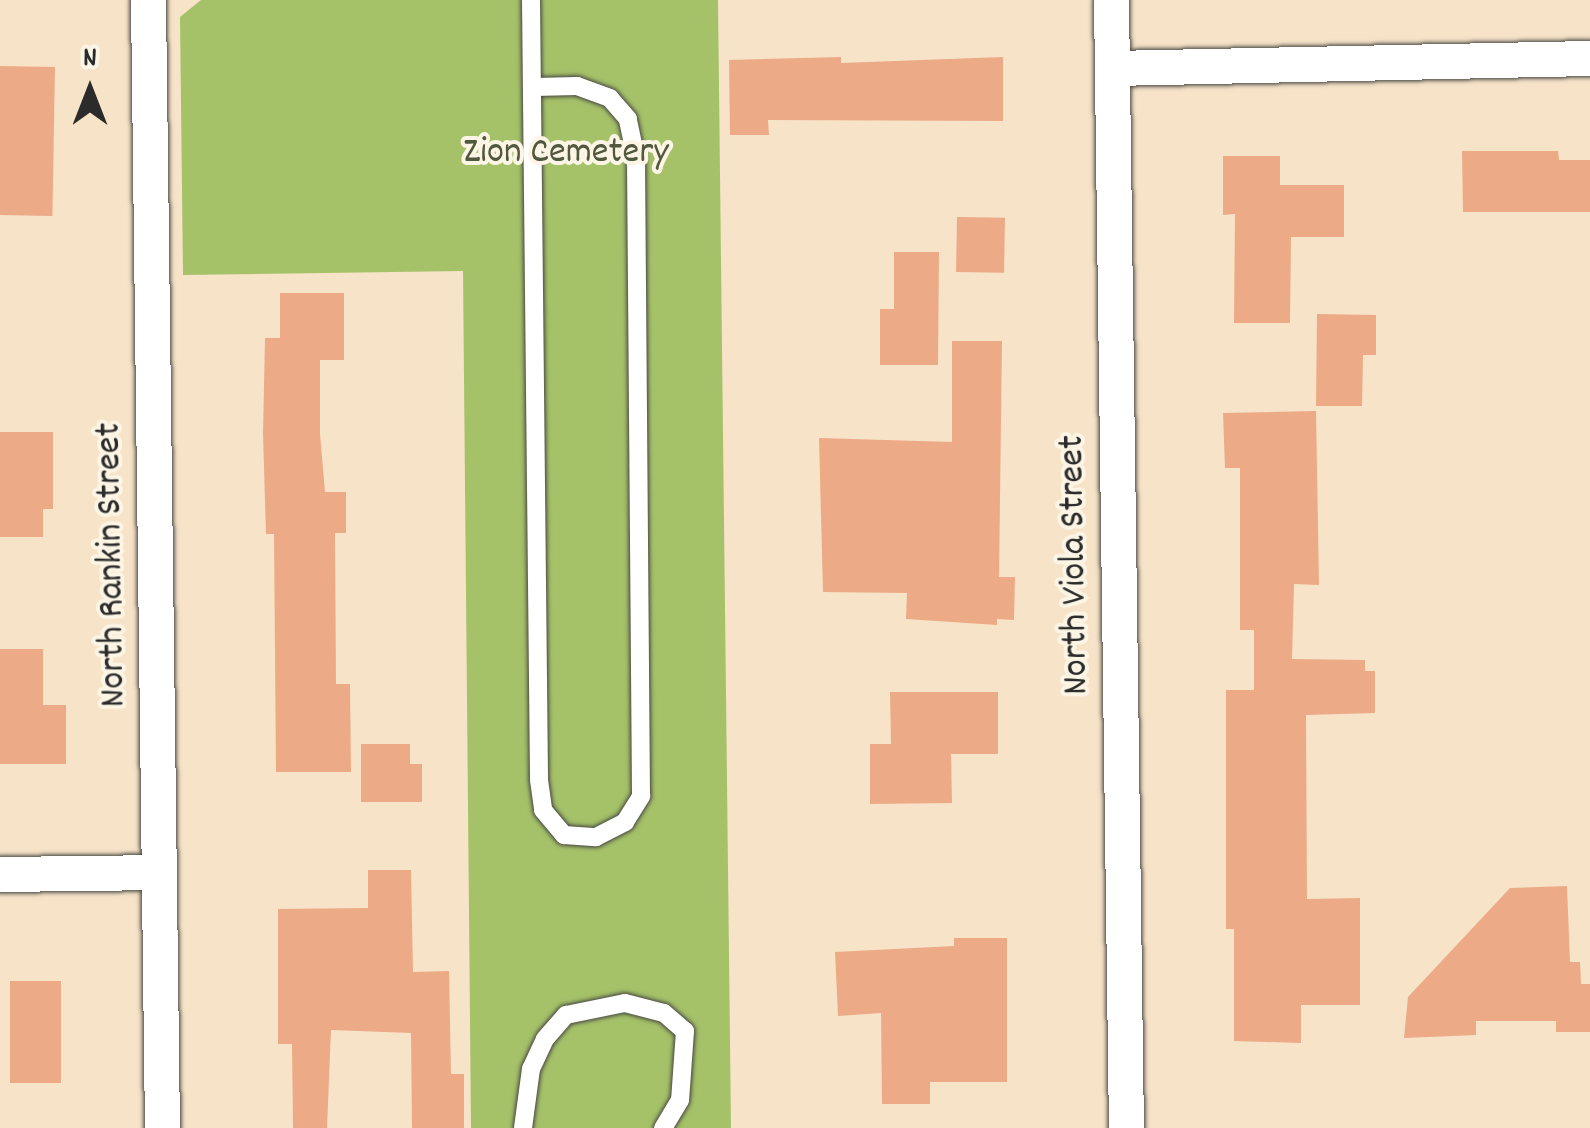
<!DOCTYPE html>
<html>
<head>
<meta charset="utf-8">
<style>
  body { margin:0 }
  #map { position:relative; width:1590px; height:1128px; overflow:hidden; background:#f6e3c8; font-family:Dekko,sans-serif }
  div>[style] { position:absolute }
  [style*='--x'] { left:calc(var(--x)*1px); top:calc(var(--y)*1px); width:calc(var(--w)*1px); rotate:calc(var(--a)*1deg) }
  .green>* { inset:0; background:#a5c269 }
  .building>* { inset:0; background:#edaa87; transform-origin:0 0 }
  .roads { filter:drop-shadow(0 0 2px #494743) drop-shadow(0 0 2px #494743) }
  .lane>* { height:18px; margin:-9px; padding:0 9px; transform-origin:9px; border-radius:9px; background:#fff }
  .street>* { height:35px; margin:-17.5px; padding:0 17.5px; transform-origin:17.5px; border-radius:17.5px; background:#fff }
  span { translate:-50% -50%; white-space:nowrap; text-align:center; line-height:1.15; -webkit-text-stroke:8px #fcf5e5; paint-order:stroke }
  .park-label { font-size:38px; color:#50583e }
  .street-label { font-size:38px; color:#2b2b2b }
  .north { position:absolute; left:40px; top:40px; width:100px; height:100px; -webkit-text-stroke:8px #fcf5e5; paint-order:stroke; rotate:0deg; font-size:28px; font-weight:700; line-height:40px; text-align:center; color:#2b2b2b }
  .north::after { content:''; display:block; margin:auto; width:35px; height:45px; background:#2b2b2b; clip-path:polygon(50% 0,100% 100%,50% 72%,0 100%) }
</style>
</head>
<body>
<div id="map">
  <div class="green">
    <div style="clip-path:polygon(201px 0,718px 0,731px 1128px,471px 1128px,463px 271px,183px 275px,180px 17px)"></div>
  </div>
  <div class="building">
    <div style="clip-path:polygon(841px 57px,841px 63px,1003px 57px,1003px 121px,768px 120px,769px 135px,730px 135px,729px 60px)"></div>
    <div style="left:0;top:66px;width:55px;height:149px;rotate:1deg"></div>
    <div style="clip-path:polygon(1462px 151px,1558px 151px,1559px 160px,1590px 160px,1590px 212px,1463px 212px)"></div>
    <div style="clip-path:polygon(1223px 156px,1280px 156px,1280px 185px,1344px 185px,1344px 237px,1291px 237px,1290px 323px,1234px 323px,1235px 214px,1223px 215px)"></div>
    <div style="left:957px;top:217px;width:48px;height:55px;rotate:1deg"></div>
    <div style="clip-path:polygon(894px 252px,939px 252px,938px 365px,880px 365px,880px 309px,894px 309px)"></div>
    <div style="clip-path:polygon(280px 293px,344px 293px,344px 360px,320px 360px,320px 434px,325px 492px,346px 492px,346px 533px,335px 533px,336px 684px,350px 684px,351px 772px,276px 772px,274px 534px,266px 534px,263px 434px,265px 338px,280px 338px)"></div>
    <div style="clip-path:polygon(1317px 314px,1376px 315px,1376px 355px,1363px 355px,1362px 406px,1316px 406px)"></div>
    <div style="clip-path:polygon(952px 341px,1002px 341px,999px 577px,1015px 577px,1014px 620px,997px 619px,997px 625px,906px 619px,907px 593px,823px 592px,819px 438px,952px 442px)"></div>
    <div style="clip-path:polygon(1316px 411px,1319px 585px,1294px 584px,1292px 659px,1365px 660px,1365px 671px,1375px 671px,1375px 713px,1306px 715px,1307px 899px,1360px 898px,1360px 1005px,1301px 1005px,1301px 1043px,1234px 1041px,1234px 929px,1226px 929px,1226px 690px,1254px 690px,1254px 630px,1240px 630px,1240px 468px,1225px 468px,1223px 413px)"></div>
    <div style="clip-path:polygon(0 432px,53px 432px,53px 509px,43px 509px,43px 537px,0 537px)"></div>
    <div style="clip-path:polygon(0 649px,43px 649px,43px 705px,66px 705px,66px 764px,0 764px)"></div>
    <div style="clip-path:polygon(890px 692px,998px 692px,998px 754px,951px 754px,952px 803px,870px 804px,870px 744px,891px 744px)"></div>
    <div style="clip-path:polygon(361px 744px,410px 744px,410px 764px,422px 764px,422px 802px,361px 802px)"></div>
    <div style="clip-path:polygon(368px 870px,411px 870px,413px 972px,449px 971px,451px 1074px,464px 1074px,464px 1128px,412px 1128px,411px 1033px,331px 1030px,327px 1128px,293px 1128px,292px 1044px,278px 1044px,278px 909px,368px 908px)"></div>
    <div style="clip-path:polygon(1567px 886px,1570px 962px,1580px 962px,1581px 984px,1590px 984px,1590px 1032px,1556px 1032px,1556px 1021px,1476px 1021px,1476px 1035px,1404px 1038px,1408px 997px,1510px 888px)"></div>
    <div style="clip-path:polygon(954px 938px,1007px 938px,1007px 1082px,930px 1082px,930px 1104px,882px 1104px,881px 1013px,838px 1016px,835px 952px,954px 946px)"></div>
    <div style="left:10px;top:981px;width:51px;height:102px"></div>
  </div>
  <div class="roads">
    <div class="lane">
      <div style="--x:531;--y:0;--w:780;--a:89.41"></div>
      <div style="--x:539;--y:780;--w:30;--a:82"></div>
      <div style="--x:543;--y:810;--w:33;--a:50"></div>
      <div style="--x:564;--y:835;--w:32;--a:4"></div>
      <div style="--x:596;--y:837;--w:33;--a:-27"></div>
      <div style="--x:625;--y:822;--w:31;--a:-58"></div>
      <div style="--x:641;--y:796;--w:638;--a:-90.45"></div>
      <div style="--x:636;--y:158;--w:40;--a:-102"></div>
      <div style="--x:628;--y:119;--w:28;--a:-131"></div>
      <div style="--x:610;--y:98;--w:35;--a:-160"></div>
      <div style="--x:577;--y:86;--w:43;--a:178.7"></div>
      <div style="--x:523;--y:1128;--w:60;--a:-82.3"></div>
      <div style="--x:531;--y:1069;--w:33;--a:-65"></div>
      <div style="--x:545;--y:1039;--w:32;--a:-49"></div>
      <div style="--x:566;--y:1015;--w:60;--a:-11.5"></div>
      <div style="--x:625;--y:1003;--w:40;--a:14.4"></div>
      <div style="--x:664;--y:1013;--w:28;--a:41"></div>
      <div style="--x:685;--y:1031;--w:69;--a:94.1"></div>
      <div style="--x:680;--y:1100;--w:33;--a:121"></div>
    </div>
    <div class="street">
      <div style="--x:148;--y:0;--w:1128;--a:89.29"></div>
      <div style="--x:1111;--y:0;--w:1128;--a:89.24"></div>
      <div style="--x:1112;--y:68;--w:478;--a:-1.2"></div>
      <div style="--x:0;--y:874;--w:159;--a:-0.7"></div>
    </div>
  </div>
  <div class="park-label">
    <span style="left:566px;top:154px">Zion Cemetery</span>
  </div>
  <div class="street-label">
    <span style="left:113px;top:565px;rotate:-91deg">North Rankin Street</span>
    <span style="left:1076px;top:565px;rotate:-91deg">North Viola Street</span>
  </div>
  <div class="north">N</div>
</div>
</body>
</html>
